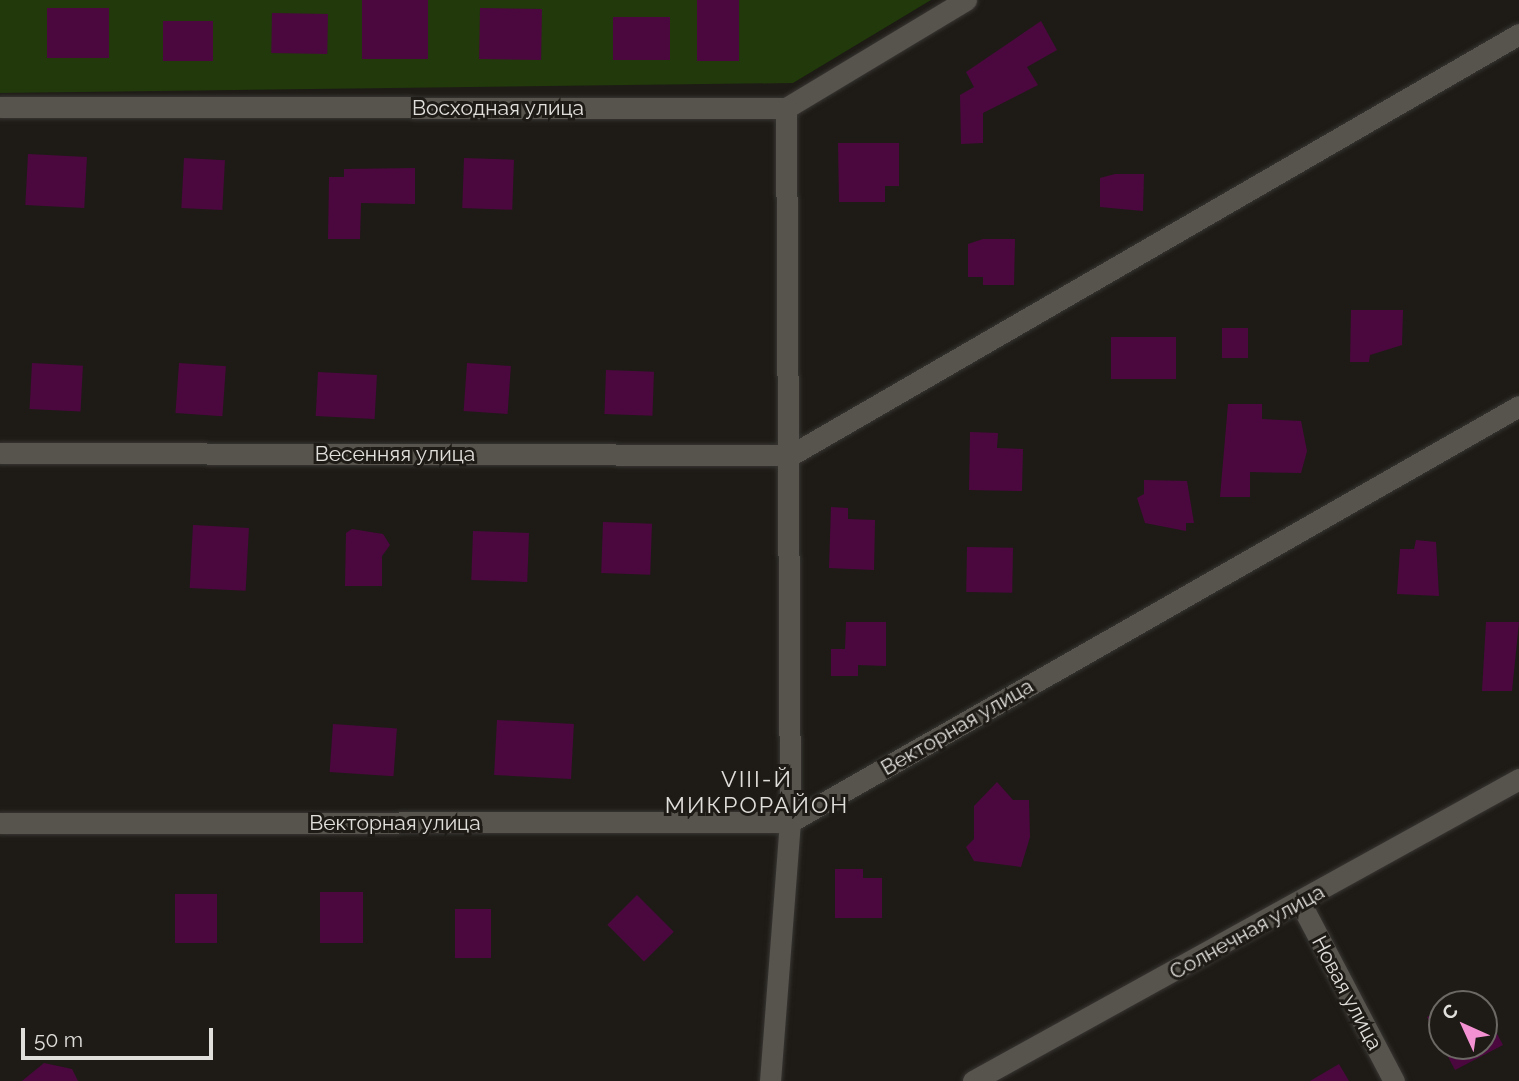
<!DOCTYPE html>
<html>
<head>
<meta charset="utf-8">
<style>
  body { margin:0 }
  #map { position:relative; width:1519px; height:1081px; overflow:hidden; background:#1e1b16; font-family:Raleway,sans-serif }
  div>[style] { position:absolute }
  [style*='--x'] { left:calc(var(--x)*1px); top:calc(var(--y)*1px); width:calc(var(--w)*1px); rotate:calc(var(--a)*1deg) }
  .green>* { inset:0; background:#21390b }
  .building>* { inset:0; background:#4b083f; transform-origin:0 0 }
  .roads { filter:drop-shadow(0 0 2px #383633) drop-shadow(0 0 2px #383633) }
  .street>* { height:21px; margin:-10.5px; padding:0 10.5px; transform-origin:10.5px; border-radius:10.5px; background:#57534d }
  span { translate:-50% -50%; white-space:nowrap; text-align:center; line-height:1.15; -webkit-text-stroke:6px #1e1b16; paint-order:stroke }
  .street-label { font-size:21px; color:#e1dfdc }
  .neighbourhood-label { font-size:23px; color:#e1dfdc; letter-spacing:2px }
  .north { position:absolute; left:1428px; top:990px; width:70px; height:70px; box-sizing:border-box; background:#1e1b16; border:2px solid #6c6965; border-radius:50%; rotate:315deg; font-size:19px; font-weight:700; line-height:28px; text-align:center; color:#e1dfdc }
  .north::after { content:''; display:block; margin:auto; width:24px; height:32px; background:#f491d3; clip-path:polygon(50% 0,100% 100%,50% 72%,0 100%) }
  .scale { position:absolute; left:21px; top:1028px; width:192px; height:32px; box-sizing:border-box; border:4px solid #e1dfdc; border-top:0; padding-left:9px; font-size:21px; line-height:24px; white-space:nowrap; color:#e1dfdc; -webkit-text-stroke:5px #1e1b16; paint-order:stroke }
</style>
</head>
<body>
<div id="map">
  <div class="green">
    <div style="clip-path:polygon(0 0,931px 0,793px 83px,0 93px)"></div>
  </div>
  <div class="building">
    <div style="left:362px;top:0;width:66px;height:59px"></div>
    <div style="left:697px;top:0;width:42px;height:61px"></div>
    <div style="left:47px;top:8px;width:62px;height:50px"></div>
    <div style="left:480px;top:8px;width:62px;height:51px;rotate:1deg"></div>
    <div style="left:272px;top:13px;width:56px;height:40px;rotate:1deg"></div>
    <div style="left:613px;top:17px;width:57px;height:43px"></div>
    <div style="left:163px;top:21px;width:50px;height:40px"></div>
    <div style="clip-path:polygon(1041px 21px,1057px 50px,1027px 67px,1038px 85px,983px 113px,983px 143px,961px 144px,960px 95px,974px 87px,966px 72px)"></div>
    <div style="clip-path:polygon(838px 143px,899px 143px,899px 186px,885px 186px,885px 202px,839px 202px)"></div>
    <div style="left:28px;top:154px;width:59px;height:51px;rotate:3deg"></div>
    <div style="left:184px;top:158px;width:41px;height:50px;rotate:3deg"></div>
    <div style="left:464px;top:158px;width:50px;height:50px;rotate:2deg"></div>
    <div style="clip-path:polygon(415px 168px,415px 204px,361px 203px,360px 239px,328px 239px,329px 177px,344px 177px,344px 169px)"></div>
    <div style="clip-path:polygon(1115px 174px,1144px 174px,1143px 211px,1100px 207px,1100px 178px)"></div>
    <div style="clip-path:polygon(983px 239px,1015px 239px,1014px 285px,983px 285px,983px 277px,968px 277px,968px 244px)"></div>
    <div style="clip-path:polygon(1351px 310px,1403px 310px,1402px 345px,1370px 355px,1369px 362px,1350px 362px)"></div>
    <div style="left:1222px;top:328px;width:26px;height:30px"></div>
    <div style="left:1111px;top:337px;width:65px;height:42px"></div>
    <div style="left:32px;top:363px;width:51px;height:46px;rotate:3deg"></div>
    <div style="left:179px;top:363px;width:47px;height:50px;rotate:4deg"></div>
    <div style="left:467px;top:363px;width:44px;height:48px;rotate:4deg"></div>
    <div style="left:606px;top:370px;width:48px;height:44px;rotate:2deg"></div>
    <div style="left:318px;top:372px;width:59px;height:44px;rotate:3deg"></div>
    <div style="clip-path:polygon(1228px 404px,1262px 404px,1262px 419px,1301px 421px,1307px 451px,1301px 473px,1250px 472px,1250px 497px,1220px 497px)"></div>
    <div style="clip-path:polygon(970px 432px,998px 433px,997px 448px,1023px 449px,1022px 491px,969px 490px)"></div>
    <div style="clip-path:polygon(1144px 480px,1187px 481px,1194px 523px,1186px 523px,1186px 531px,1145px 523px,1137px 498px,1144px 494px)"></div>
    <div style="clip-path:polygon(831px 507px,848px 508px,848px 519px,875px 520px,874px 570px,829px 568px)"></div>
    <div style="left:603px;top:522px;width:49px;height:51px;rotate:2deg"></div>
    <div style="left:193px;top:525px;width:56px;height:63px;rotate:3deg"></div>
    <div style="clip-path:polygon(352px 529px,383px 534px,390px 545px,382px 556px,382px 586px,345px 586px,346px 533px)"></div>
    <div style="left:473px;top:531px;width:56px;height:49px;rotate:2deg"></div>
    <div style="clip-path:polygon(1416px 540px,1436px 542px,1439px 596px,1397px 594px,1400px 549px,1414px 549px)"></div>
    <div style="left:967px;top:547px;width:46px;height:45px;rotate:1deg"></div>
    <div style="clip-path:polygon(846px 622px,886px 622px,886px 666px,858px 665px,858px 676px,831px 676px,831px 649px,845px 649px)"></div>
    <div style="clip-path:polygon(1486px 622px,1519px 622px,1512px 691px,1482px 691px)"></div>
    <div style="left:497px;top:720px;width:77px;height:55px;rotate:3deg"></div>
    <div style="left:333px;top:724px;width:64px;height:48px;rotate:4deg"></div>
    <div style="clip-path:polygon(997px 782px,1013px 800px,1029px 800px,1030px 837px,1021px 867px,974px 861px,966px 847px,974px 839px,974px 806px)"></div>
    <div style="clip-path:polygon(835px 869px,863px 869px,863px 878px,882px 878px,882px 918px,835px 918px)"></div>
    <div style="left:363px;top:892px;width:51px;height:43px;rotate:90deg"></div>
    <div style="left:175px;top:894px;width:42px;height:49px"></div>
    <div style="left:637px;top:895px;width:52px;height:42px;rotate:45deg"></div>
    <div style="left:455px;top:909px;width:36px;height:49px"></div>
    <div style="clip-path:polygon(1475px 992px,1481px 1004px,1452px 1004px)"></div>
    <div style="clip-path:polygon(1442px 1009px,1442px 1046px,1484px 1046px,1484px 1009px,1503px 1045px,1455px 1070px,1427px 1017px)"></div>
    <div style="clip-path:polygon(44px 1063px,72px 1069px,78px 1081px,22px 1081px)"></div>
    <div style="clip-path:polygon(1339px 1064px,1349px 1081px,1310px 1081px)"></div>
  </div>
  <div class="roads">
    <div class="street">
      <div style="--x:0;--y:107;--w:786;--a:0.07"></div>
      <div style="--x:786;--y:108;--w:210;--a:-31"></div>
      <div style="--x:0;--y:453;--w:791;--a:0.14"></div>
      <div style="--x:791;--y:455;--w:841;--a:-30.04"></div>
      <div style="--x:0;--y:823;--w:790;--a:-0.07"></div>
      <div style="--x:790;--y:822;--w:839;--a:-29.71"></div>
      <div style="--x:1301;--y:904;--w:200;--a:62.3"></div>
      <div style="--x:770;--y:1081;--w:260;--a:-85.6"></div>
      <div style="--x:790;--y:822;--w:714;--a:-90.32"></div>
      <div style="--x:973;--y:1081;--w:624;--a:-28.95"></div>
    </div>
  </div>
  <div class="street-label">
    <span style="left:498px;top:108px">Восходная улица</span>
    <span style="left:395px;top:454px">Весенняя улица</span>
    <span style="left:957px;top:727px;rotate:-30deg">Векторная улица</span>
    <span style="left:395px;top:823px">Векторная улица</span>
    <span style="left:1247px;top:932px;rotate:-29deg">Солнечная улица</span>
    <span style="left:1347px;top:993px;rotate:62deg">Новая улица</span>
  </div>
  <div class="neighbourhood-label">
    <span style="left:757px;top:792px">VIII-Й<br>МИКРОРАЙОН</span>
  </div>
  <div class="north">С</div>
  <div class="scale">50 m</div>
</div>
</body>
</html>
